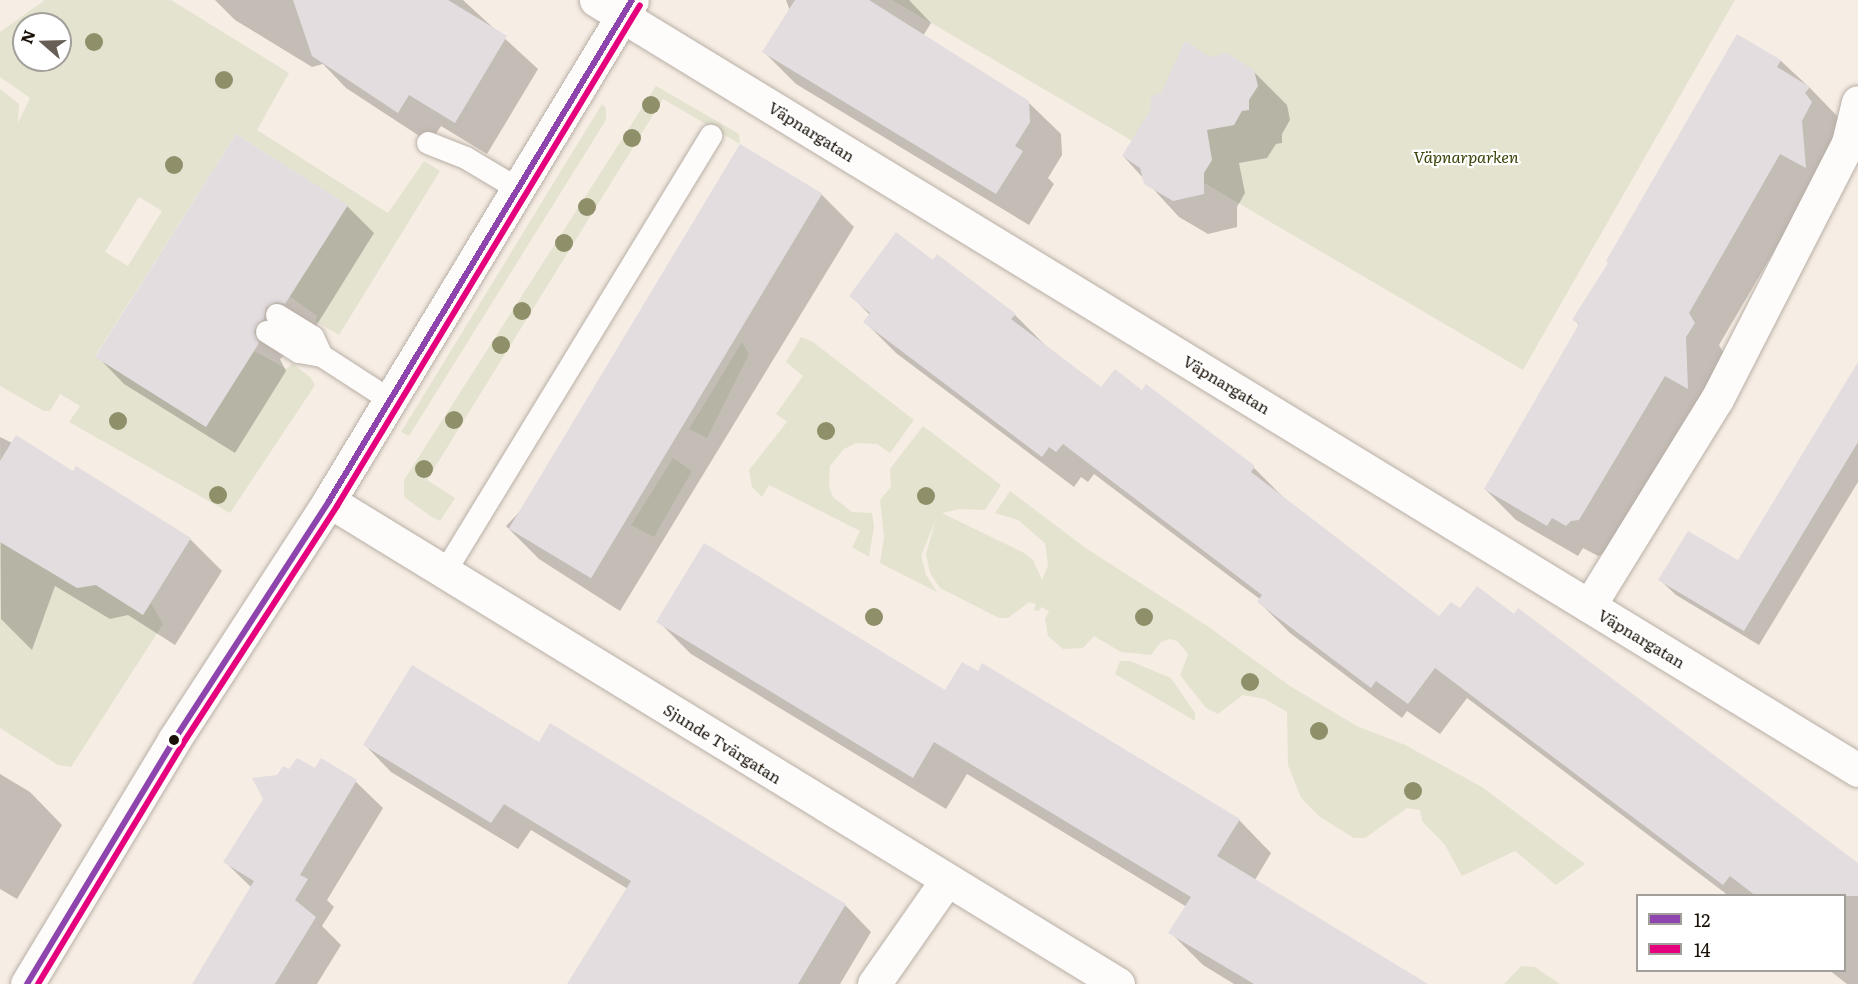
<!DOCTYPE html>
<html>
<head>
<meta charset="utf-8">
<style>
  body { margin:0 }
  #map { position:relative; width:1858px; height:984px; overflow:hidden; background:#f6ede4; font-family:Literata,serif }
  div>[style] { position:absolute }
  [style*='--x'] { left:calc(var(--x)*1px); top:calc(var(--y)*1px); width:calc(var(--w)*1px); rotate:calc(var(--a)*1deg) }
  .green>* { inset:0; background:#e4e3cf }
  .shadow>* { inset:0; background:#0003 }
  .building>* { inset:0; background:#e3dde0; transform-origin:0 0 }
  .roads { filter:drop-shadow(0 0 2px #b8afa6) drop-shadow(0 0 2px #b8afa6) }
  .lane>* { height:22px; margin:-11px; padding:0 11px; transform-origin:11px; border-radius:11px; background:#fefcfb }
  .street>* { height:33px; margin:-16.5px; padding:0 16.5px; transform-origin:16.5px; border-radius:16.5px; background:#fefcfb }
  .secondary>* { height:33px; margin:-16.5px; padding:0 16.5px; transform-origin:16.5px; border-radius:16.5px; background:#fefcfb }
  .bus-1>* { height:6px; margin:-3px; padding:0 3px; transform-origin:3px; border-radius:3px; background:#8e44ad }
  .bus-2>* { height:6px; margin:-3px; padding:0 3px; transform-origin:3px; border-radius:3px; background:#e5007d }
  .trees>* { width:18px; height:18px; margin:-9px; border-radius:50%; background:#8f8f6a }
  .dots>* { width:16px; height:16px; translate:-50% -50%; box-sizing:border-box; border:3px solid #fff; border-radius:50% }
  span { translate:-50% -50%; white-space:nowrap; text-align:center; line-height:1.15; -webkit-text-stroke:4.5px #fff; paint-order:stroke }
  .street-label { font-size:16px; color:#1a1108 }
  .park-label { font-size:16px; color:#3a4207; font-style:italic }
  .legend { position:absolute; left:1636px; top:894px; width:210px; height:78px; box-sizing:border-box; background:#fff; border:2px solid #a3a09c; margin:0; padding:8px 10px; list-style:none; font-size:18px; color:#1a1108 }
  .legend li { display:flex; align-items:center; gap:12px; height:30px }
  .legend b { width:30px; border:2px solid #a3a09c }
  .north { position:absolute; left:12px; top:12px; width:60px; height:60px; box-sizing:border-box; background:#fff; border:2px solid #a3a09c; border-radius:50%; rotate:290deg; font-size:16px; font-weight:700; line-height:24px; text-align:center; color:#1a1108 }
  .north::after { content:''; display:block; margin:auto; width:21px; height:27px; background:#675e55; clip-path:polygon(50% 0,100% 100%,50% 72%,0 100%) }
</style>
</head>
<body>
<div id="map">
  <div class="green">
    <div style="clip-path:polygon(evenodd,45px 0,171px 0,289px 73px,257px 130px,388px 213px,424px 161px,440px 171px,339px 335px,315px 321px,317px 316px,289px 296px,347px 205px,236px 134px,95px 356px,206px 427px,254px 351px,287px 369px,292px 363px,310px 377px,315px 385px,230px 513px,69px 422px,80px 406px,60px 394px,50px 411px,44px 411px,0 386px,0 89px,19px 104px,18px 123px,30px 98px,0 77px,0 32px,45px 0,24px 24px,60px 24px,60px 60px,24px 60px,24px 24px,45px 0,139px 197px,162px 211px,128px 266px,105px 252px,139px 197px)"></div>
    <div style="clip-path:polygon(892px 0,1735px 0,1523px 370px)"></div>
    <div style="clip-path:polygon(656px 86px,739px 134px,740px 144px,663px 99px,427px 480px,455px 498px,440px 521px,432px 517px,404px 497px,404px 480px)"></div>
    <div style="clip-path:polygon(602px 104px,606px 108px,606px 120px,409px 436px,401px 432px)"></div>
    <div style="clip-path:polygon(801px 337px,813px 342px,914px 420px,890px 453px,877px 444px,856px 443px,844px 449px,830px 466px,829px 487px,833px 497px,852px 512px,872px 513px,874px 527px,869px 557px,852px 547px,860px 531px,769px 485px,762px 497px,752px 487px,749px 470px,787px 422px,776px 414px,803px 376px,786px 362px)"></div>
    <div style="clip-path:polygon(742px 342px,749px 354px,707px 438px,689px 429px)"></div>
    <div style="clip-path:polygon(923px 426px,1001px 485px,985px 510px,960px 509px,942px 513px,1024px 553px,1033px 560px,1042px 580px,1048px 566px,1045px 543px,1018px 520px,995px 513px,1010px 491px,1087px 549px,1206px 625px,1290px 686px,1357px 726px,1405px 745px,1482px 787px,1585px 864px,1556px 885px,1515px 851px,1462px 876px,1445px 845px,1422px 821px,1420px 810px,1407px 808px,1365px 838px,1354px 838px,1320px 817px,1301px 798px,1288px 765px,1287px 712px,1265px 699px,1243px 695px,1218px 714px,1206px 708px,1180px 675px,1188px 654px,1177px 641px,1169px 639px,1161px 642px,1151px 655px,1121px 652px,1094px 636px,1083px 648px,1063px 649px,1048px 636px,1045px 619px,1049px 611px,1041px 607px,1039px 611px,1034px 610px,1036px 604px,1029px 602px,1008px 618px,999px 618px,940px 588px,930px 573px,926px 554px,936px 519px,921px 556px,926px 575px,937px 592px,880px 563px,884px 538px,880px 500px,891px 487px,890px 469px)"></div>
    <div style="clip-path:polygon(673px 458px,692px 471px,654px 537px,631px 525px)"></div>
    <div style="clip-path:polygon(0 541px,23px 556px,30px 544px,143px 615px,151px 603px,163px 624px,71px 767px,58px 765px,0 728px)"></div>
    <div style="clip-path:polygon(1120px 661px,1130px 661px,1171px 678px,1195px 713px,1195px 721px,1115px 674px)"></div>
    <div style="clip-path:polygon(1521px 966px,1535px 967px,1560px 984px,1504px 984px)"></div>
  </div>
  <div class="shadow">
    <div style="clip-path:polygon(215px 0,463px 0,538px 69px,487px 154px,441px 126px,430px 143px,346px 88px,323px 64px,312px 67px,235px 20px)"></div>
    <div style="clip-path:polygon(786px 0,909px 0,931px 23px,923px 36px,1028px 102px,1061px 134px,1062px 155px,1048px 178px,1054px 184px,1029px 225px,796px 84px,764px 52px,790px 11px)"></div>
    <div style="clip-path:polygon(1737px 36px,1781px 61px,1810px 88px,1840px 119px,1842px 135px,1719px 345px,1725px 355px,1610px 551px,1598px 556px,1583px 548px,1578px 556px,1516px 520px,1485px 489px,1580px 326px,1574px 320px,1610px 263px)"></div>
    <div style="clip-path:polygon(1210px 59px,1253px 71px,1287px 105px,1290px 120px,1282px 134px,1282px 143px,1276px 144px,1267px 158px,1239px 163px,1245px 193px,1237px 207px,1237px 227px,1208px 234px,1179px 217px,1123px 156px,1162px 94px)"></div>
    <div style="clip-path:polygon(821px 194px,854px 227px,620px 611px,539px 559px,506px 526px)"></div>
    <div style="clip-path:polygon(347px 206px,374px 233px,313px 331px,280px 359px,286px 371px,235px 453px,124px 384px,97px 356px)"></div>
    <div style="clip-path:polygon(933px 262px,1015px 315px,1046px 346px,1102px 389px,1142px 392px,1146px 386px,1254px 468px,1285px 499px,1440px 619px,1858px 865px,1858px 984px,1847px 984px,1829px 970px,1844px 970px,1844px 896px,1729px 896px,1467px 698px,1440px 734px,1407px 711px,1402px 718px,1290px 633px,1259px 602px,1261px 600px,1094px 474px,1088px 482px,1081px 477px,1074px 487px,896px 353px,865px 322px,870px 315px,851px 296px)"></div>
    <div style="clip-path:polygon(1858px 417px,1858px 482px,1759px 645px,1676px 595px,1660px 580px,1738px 562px)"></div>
    <div style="clip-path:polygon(0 437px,73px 473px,77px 468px,191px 540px,222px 571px,175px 645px,128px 615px,110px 619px,55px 586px,32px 650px,1px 619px)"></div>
    <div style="clip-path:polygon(658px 621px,946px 692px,1239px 820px,1271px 853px,1255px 880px,1425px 984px,1234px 984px,1203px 965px,1170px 932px,1187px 907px,967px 774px,946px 809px,691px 654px)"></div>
    <div style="clip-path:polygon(539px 744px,845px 905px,871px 932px,840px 984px,569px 984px,628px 889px,531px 830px,518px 849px,391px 772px,365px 745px)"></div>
    <div style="clip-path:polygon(322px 760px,356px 782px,383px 808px,327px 900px,334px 907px,322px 926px,341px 945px,317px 984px,193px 984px,252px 888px,225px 862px,278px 776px,289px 771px,315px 770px)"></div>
    <div style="clip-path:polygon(0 774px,30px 792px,62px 825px,17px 899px,0 889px)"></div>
  </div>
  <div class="building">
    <div style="clip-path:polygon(293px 0,448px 0,507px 36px,455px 123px,409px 95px,398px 113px,312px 56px)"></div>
    <div style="clip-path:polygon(795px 0,869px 0,1029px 101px,1030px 122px,1015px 146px,1023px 151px,996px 194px,762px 52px)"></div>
    <div style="clip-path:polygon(1737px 34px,1781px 60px,1777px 67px,1810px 87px,1805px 93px,1812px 102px,1802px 121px,1806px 168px,1780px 154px,1689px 313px,1695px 323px,1686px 337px,1688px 389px,1665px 376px,1579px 520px,1571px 521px,1566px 526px,1552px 518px,1547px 526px,1484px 489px,1579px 324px,1572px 320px,1608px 263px,1606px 261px)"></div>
    <div style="clip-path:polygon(1185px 41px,1210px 57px,1227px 53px,1254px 70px,1258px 86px,1249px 100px,1249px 110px,1242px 111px,1234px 125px,1207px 130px,1212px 160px,1204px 173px,1204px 194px,1173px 201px,1144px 184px,1140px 168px,1122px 156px,1151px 109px,1151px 96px,1161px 93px)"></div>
    <div style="clip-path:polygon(236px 134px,348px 205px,285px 304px,277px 302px,266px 308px,264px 319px,254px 331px,259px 343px,206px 427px,95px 357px)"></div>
    <div style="left:740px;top:144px;width:96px;height:449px;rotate:31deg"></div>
    <div style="clip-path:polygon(896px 232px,933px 260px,937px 254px,1016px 314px,1011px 319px,1101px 387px,1115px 369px,1142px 390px,1146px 384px,1255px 466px,1251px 472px,1439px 616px,1451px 602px,1460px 608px,1477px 586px,1514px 614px,1518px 608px,1858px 863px,1858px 896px,1756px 896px,1730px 876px,1723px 885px,1435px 668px,1408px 704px,1376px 681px,1371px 688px,1257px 602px,1262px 595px,1063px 444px,1056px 452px,1049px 447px,1042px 457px,863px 322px,870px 313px,849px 296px)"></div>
    <div style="clip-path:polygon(1858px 362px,1858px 442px,1744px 631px,1658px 580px,1688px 531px,1738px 560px)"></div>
    <div style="clip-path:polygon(16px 435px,73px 471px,76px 466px,191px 538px,143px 615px,96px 585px,77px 588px,0 542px,0 461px)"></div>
    <div style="clip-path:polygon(704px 543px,945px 690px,962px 662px,978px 671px,982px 663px,1240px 819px,1217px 856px,1428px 984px,1254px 984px,1168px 933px,1191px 897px,934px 742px,913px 778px,656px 622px)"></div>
    <div style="clip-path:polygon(412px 665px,539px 742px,550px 723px,846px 904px,798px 984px,567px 984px,631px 881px,504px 804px,491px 823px,363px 745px)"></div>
    <div style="clip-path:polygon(297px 758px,315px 768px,321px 758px,357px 780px,300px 875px,308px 879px,295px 900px,316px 917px,275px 984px,192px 984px,254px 881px,223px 862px,263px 799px,252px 778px,277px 775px,283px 766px,289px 769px)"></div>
  </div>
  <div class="roads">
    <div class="lane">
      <div style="--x:428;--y:143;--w:41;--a:21.5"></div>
      <div style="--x:466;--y:158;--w:61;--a:30.8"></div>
      <div style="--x:277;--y:315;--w:42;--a:31.4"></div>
      <div style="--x:313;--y:337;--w:21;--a:65"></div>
      <div style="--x:267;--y:332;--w:38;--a:32"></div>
      <div style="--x:299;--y:352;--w:23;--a:10"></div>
      <div style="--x:322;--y:356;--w:81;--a:32.9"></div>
      <div style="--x:445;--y:572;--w:511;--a:-58.61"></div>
    </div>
    <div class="street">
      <div style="--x:596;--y:0;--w:1478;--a:31.39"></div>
      <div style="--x:329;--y:501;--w:925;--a:31.47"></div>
      <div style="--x:1589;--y:606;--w:243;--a:-58.3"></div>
      <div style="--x:1717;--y:399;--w:288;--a:-62.9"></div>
      <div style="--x:1848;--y:143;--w:42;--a:-76.3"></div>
      <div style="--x:874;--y:984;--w:126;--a:-55"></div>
    </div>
    <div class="secondary">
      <div style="--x:27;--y:984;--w:285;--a:-58.9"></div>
      <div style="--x:174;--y:740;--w:285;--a:-57"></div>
      <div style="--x:329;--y:501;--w:585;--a:-58.83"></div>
    </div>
  </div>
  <div class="bus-1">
    <div style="--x:27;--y:984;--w:285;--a:-58.9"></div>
    <div style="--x:174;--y:740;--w:285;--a:-57"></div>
    <div style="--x:329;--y:501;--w:585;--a:-58.83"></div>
  </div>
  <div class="bus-2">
    <div style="--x:38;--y:984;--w:279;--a:-58.9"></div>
    <div style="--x:182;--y:745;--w:285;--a:-57"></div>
    <div style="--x:337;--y:506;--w:585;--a:-58.83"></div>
  </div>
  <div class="trees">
    <div style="left:94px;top:42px"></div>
    <div style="left:224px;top:80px"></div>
    <div style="left:651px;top:105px"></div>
    <div style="left:632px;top:138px"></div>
    <div style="left:174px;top:165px"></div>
    <div style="left:587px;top:207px"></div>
    <div style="left:564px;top:243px"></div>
    <div style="left:522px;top:311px"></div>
    <div style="left:501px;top:345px"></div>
    <div style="left:454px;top:420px"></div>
    <div style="left:118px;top:421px"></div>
    <div style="left:826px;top:431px"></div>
    <div style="left:424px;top:469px"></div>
    <div style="left:218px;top:495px"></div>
    <div style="left:926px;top:496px"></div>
    <div style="left:874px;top:617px"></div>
    <div style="left:1144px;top:617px"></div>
    <div style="left:1250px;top:682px"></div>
    <div style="left:1319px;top:731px"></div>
    <div style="left:1413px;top:791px"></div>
  </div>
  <div class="dots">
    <div style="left:174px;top:740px;background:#1a1108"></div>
  </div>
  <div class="street-label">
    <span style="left:812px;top:131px;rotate:32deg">Väpnargatan</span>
    <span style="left:1227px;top:384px;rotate:31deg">Väpnargatan</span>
    <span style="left:1642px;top:638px;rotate:31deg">Väpnargatan</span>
    <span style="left:723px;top:743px;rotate:32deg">Sjunde Tvärgatan</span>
  </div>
  <div class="park-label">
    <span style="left:1466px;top:156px">Väpnarparken</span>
  </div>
  <ul class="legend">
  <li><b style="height:8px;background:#8e44ad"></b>12</li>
  <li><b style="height:8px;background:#e5007d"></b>14</li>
  </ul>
  <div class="north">N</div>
</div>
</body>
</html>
